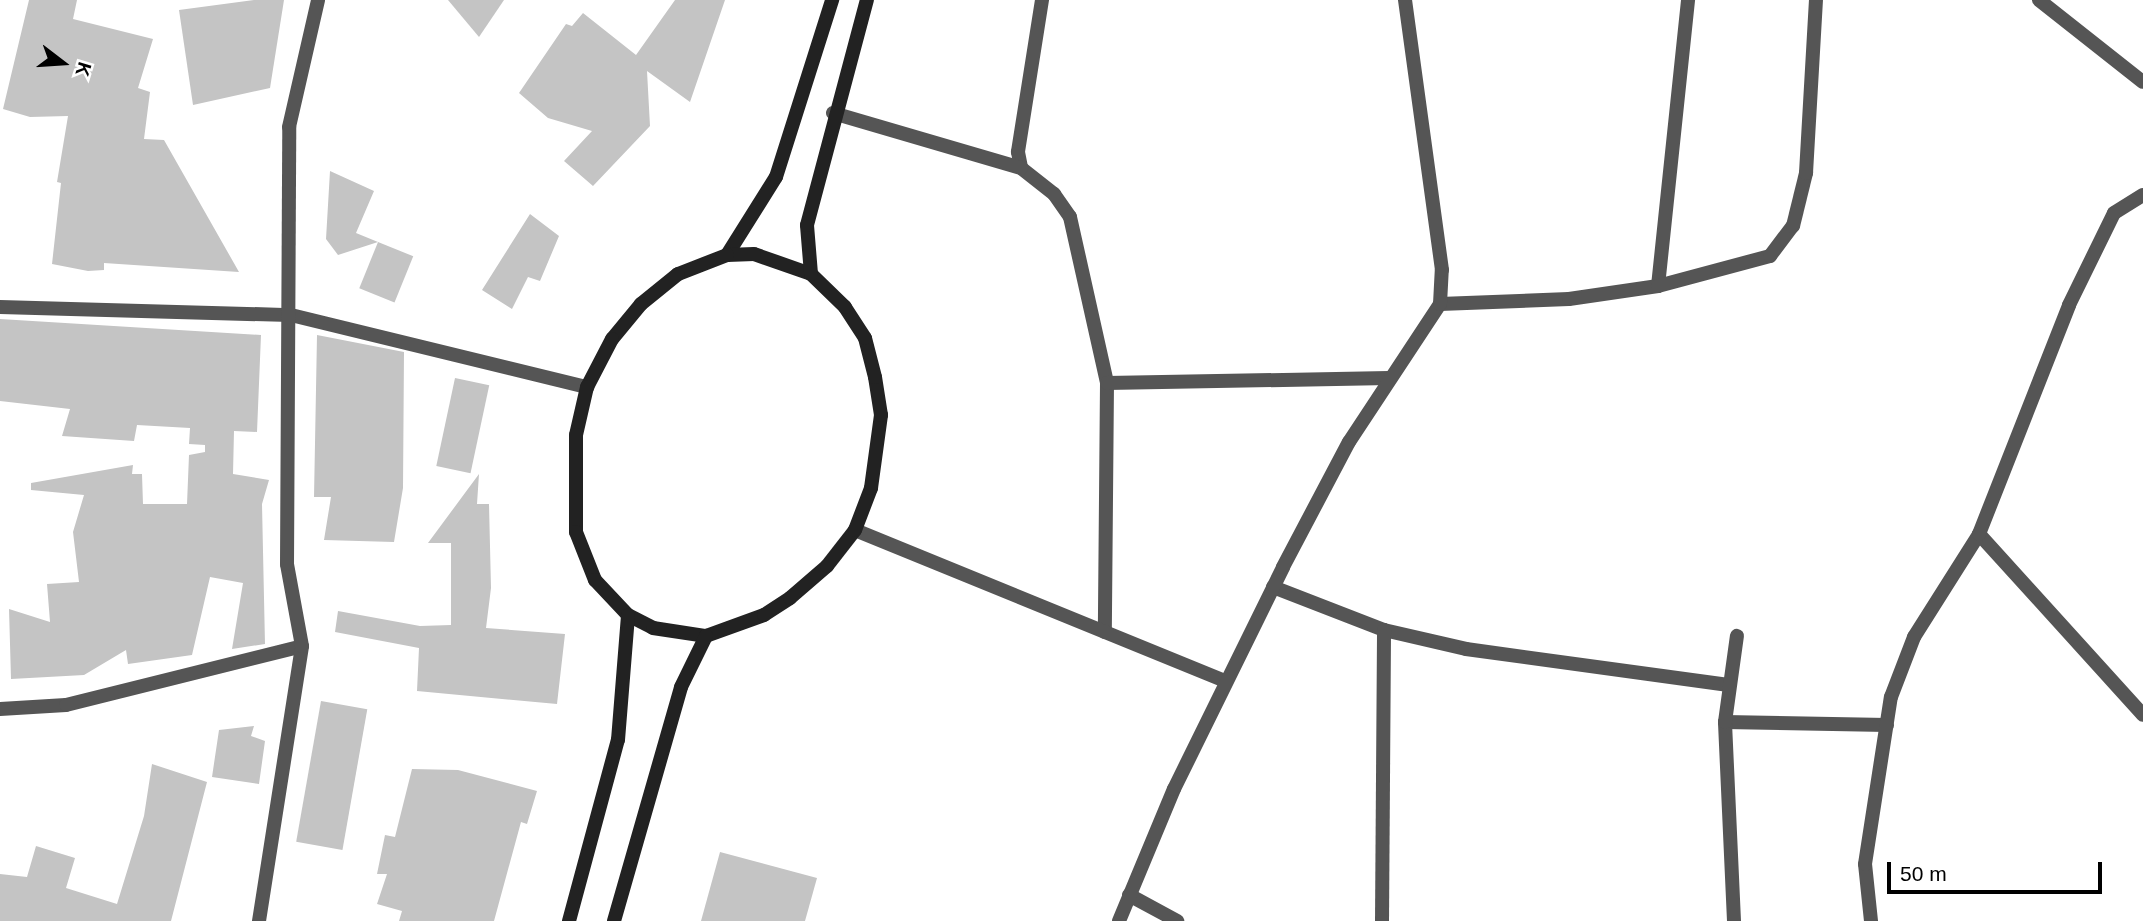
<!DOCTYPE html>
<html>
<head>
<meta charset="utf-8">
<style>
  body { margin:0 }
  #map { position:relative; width:2143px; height:921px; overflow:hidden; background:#fff; font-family:Arial,sans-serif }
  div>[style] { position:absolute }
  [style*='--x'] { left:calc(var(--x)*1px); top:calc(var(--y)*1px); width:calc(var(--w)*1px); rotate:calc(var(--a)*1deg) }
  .building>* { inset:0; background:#c4c4c4; transform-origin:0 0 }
  .service>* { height:14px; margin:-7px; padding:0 7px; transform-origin:7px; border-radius:7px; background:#555 }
  .minor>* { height:14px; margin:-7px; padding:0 7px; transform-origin:7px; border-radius:7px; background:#555 }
  .secondary>* { height:14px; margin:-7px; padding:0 7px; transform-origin:7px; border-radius:7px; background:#222 }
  span { translate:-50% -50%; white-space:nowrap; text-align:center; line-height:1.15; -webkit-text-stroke:5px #fff; paint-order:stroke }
  .north { position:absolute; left:28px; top:28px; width:70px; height:70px; -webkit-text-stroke:5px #fff; paint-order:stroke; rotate:107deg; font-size:19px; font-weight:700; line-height:28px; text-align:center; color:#000 }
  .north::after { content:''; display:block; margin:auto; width:24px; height:32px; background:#000; clip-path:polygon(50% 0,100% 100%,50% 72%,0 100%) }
  .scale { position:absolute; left:1887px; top:862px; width:215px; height:32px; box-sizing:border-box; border:4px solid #000; border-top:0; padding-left:9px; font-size:21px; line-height:24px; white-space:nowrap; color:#000; -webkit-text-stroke:5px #fff; paint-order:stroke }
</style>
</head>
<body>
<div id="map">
  <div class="building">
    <div style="clip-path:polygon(29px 0,77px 0,73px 19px,153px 39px,138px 88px,150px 92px,144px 139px,164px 140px,239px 272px,104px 263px,104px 270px,88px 271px,52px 264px,61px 183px,57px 182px,68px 116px,30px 117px,3px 109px)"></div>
    <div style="clip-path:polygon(254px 0,284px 0,270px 88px,193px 105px,179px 10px)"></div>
    <div style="clip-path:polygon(448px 0,504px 0,479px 37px)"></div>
    <div style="clip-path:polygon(675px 0,725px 0,690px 102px,647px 71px,650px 126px,593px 186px,564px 161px,592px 131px,548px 118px,519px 93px,566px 24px,572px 26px,583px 13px,636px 55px)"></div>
    <div style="clip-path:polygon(330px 171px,374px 191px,356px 233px,378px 242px,338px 255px,326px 239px)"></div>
    <div style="clip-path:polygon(530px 214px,559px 236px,540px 281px,528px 277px,512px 309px,482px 290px)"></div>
    <div style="left:378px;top:242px;width:38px;height:50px;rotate:22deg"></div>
    <div style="clip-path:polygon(0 319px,261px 335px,257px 432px,234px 431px,233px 474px,269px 480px,262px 504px,265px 644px,232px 649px,243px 583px,210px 577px,192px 655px,128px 664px,126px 650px,84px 675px,11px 679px,9px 609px,50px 622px,47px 584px,79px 582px,73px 532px,84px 495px,31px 490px,31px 483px,133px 465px,132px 474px,142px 474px,143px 504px,187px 504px,189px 455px,205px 452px,205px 445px,189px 444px,190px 428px,137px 425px,134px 441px,62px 436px,70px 409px,0 401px)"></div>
    <div style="clip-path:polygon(317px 335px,404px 352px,403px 488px,394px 542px,324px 540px,331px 497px,314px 497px)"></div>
    <div style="left:455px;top:378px;width:35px;height:90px;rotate:12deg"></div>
    <div style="clip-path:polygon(479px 474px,477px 504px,489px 504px,491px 588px,486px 628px,565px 634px,557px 704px,417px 691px,419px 648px,335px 632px,338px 611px,420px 626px,451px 625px,451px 543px,428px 543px)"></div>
    <div style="left:321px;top:701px;width:47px;height:143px;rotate:10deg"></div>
    <div style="clip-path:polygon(254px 726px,251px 736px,265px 741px,259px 784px,212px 777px,219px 730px)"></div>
    <div style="clip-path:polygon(152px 764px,207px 782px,171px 921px,0 921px,0 874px,27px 877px,36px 846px,75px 858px,66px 888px,117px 904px,144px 816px)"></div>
    <div style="clip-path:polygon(412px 769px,458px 770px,537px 791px,527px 824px,521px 822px,494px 921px,399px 921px,402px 911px,377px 904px,387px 874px,377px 874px,385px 835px,395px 837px)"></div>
    <div style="clip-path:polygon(720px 852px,817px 878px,805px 921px,701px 921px)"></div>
  </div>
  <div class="service">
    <div style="--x:1658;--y:286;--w:288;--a:-84"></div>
  </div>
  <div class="minor">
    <div style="--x:1042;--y:0;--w:154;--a:99"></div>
    <div style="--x:1018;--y:152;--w:16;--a:79"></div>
    <div style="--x:1021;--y:168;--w:42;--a:38.2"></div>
    <div style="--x:1054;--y:194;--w:28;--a:55"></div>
    <div style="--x:1070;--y:217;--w:170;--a:77.4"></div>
    <div style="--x:1107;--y:383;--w:249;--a:90.5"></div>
    <div style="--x:2039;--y:0;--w:132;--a:38.3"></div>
    <div style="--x:833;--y:113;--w:196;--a:16.3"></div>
    <div style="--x:1440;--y:304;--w:129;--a:-2.2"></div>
    <div style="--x:1569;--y:299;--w:90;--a:-8.3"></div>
    <div style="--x:1658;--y:286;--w:116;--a:-15"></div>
    <div style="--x:1770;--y:256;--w:38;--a:-53"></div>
    <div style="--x:1793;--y:226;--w:55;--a:-76.2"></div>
    <div style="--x:1806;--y:173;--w:173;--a:-86.7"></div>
    <div style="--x:0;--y:307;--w:291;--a:1.6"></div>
    <div style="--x:291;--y:315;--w:305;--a:13.7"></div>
    <div style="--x:1107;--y:383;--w:282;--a:-1"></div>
    <div style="--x:855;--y:530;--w:400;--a:22.2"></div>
    <div style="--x:1979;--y:534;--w:244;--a:47.8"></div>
    <div style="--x:1273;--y:587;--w:119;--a:21.2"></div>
    <div style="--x:1384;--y:630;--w:84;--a:13"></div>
    <div style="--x:1466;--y:649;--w:265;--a:7.8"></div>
    <div style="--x:0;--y:709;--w:66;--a:-3.5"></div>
    <div style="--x:66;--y:705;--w:243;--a:-14"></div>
    <div style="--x:1725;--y:722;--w:162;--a:1.1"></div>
    <div style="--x:1129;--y:895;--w:55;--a:28.4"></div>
    <div style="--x:259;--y:921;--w:278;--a:-81.1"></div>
    <div style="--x:302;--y:646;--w:83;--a:-100.4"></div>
    <div style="--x:287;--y:564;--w:437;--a:-89.7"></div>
    <div style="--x:289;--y:127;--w:130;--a:-77.1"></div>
    <div style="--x:1119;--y:921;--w:143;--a:-67.4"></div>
    <div style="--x:1174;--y:789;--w:247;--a:-63.8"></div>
    <div style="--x:1283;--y:567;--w:141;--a:-62.2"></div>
    <div style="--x:1349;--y:442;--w:165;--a:-56.6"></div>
    <div style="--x:1440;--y:304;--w:34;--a:-87"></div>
    <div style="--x:1442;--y:270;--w:273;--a:-97.8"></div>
    <div style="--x:1382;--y:921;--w:291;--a:-89.6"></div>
    <div style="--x:1734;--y:921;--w:199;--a:-92.6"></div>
    <div style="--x:1725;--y:722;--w:87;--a:-82.1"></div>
    <div style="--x:1871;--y:921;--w:57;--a:-96"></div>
    <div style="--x:1865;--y:864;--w:169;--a:-81.2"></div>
    <div style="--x:1891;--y:697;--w:64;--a:-69"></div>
    <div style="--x:1914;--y:637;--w:122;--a:-57.7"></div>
    <div style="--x:1979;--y:534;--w:246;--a:-68.5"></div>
    <div style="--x:2069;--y:305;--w:102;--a:-63.9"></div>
    <div style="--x:2114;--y:213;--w:34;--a:-32"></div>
  </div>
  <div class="secondary">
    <div style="--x:727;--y:255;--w:92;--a:-57.9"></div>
    <div style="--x:776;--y:177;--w:186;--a:-72.4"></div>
    <div style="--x:811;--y:274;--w:60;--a:-160.7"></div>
    <div style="--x:754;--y:254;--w:27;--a:178"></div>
    <div style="--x:727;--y:255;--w:53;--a:158.8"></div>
    <div style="--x:678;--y:274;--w:48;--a:141"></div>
    <div style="--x:641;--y:304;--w:45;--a:129.6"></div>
    <div style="--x:612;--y:339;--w:54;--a:117.5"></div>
    <div style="--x:587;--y:387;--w:49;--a:102.9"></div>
    <div style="--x:576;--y:435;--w:97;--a:90"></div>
    <div style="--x:576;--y:532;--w:52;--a:68.4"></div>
    <div style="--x:595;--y:580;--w:48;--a:46.7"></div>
    <div style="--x:628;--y:615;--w:28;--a:27"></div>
    <div style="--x:653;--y:628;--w:54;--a:8.6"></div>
    <div style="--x:706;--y:636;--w:62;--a:-19.9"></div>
    <div style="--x:764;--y:615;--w:31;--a:-33"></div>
    <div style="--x:790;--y:598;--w:49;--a:-40.9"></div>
    <div style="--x:827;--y:566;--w:46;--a:-52.1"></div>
    <div style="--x:855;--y:530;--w:45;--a:-69.1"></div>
    <div style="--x:871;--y:488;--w:74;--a:-82.2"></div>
    <div style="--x:881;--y:415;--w:38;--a:-99"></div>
    <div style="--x:875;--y:377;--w:40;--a:-104.4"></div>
    <div style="--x:865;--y:338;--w:37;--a:-123"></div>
    <div style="--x:845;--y:307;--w:47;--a:-135.9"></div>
    <div style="--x:811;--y:274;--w:49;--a:-94.7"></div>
    <div style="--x:807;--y:225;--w:233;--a:-75.1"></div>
    <div style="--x:569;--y:921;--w:188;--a:-74.9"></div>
    <div style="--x:618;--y:740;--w:125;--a:-85.4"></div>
    <div style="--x:614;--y:921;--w:243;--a:-74"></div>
    <div style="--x:681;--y:687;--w:57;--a:-63.9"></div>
  </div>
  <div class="north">K</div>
  <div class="scale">50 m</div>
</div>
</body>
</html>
